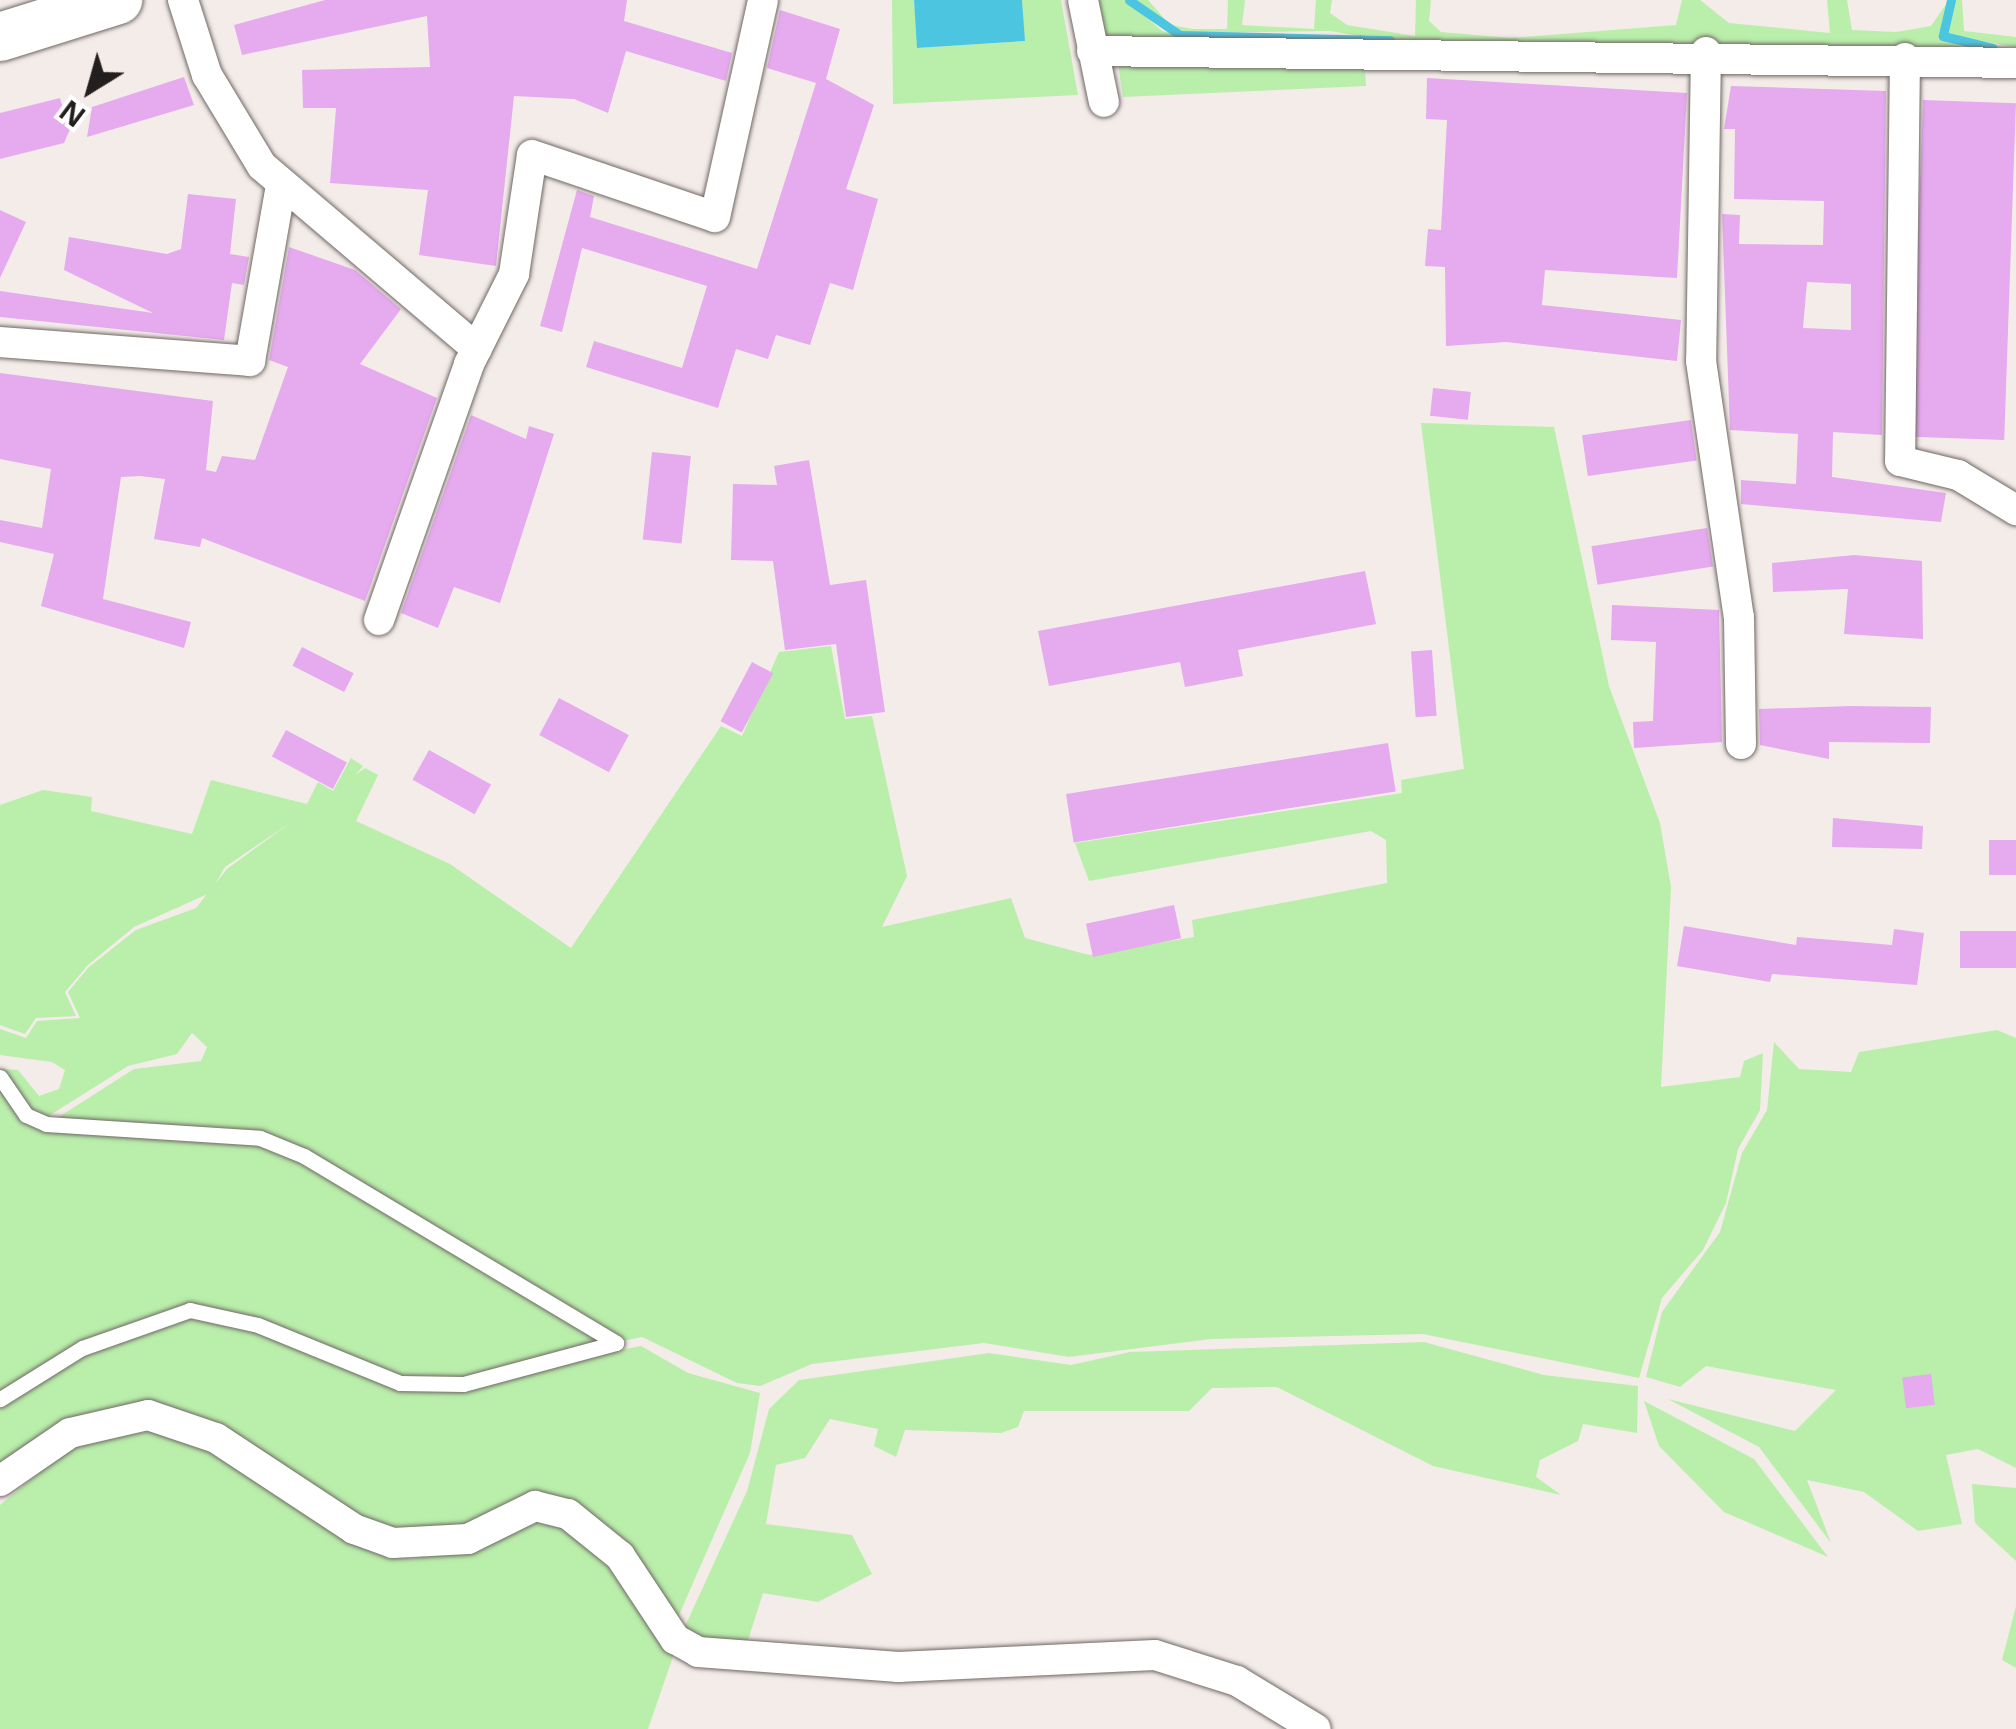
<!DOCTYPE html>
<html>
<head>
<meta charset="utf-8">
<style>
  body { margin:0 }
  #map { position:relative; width:2016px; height:1729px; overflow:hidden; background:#f4ece9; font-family:"Open Sans",sans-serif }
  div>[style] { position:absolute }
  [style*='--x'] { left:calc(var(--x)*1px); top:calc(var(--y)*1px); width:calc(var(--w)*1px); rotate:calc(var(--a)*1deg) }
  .green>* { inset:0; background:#baeeab }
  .water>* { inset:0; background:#4cc5e1 }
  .stream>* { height:9px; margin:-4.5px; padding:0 4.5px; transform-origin:4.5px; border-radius:4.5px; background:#4cc5e1 }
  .building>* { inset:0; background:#e6aaee; transform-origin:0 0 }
  .roads { filter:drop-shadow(0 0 2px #6f6865) drop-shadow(0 0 2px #6f6865) }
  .service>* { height:15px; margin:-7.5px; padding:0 7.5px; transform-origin:7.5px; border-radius:7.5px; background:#fff }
  .minor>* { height:30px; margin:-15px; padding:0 15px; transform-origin:15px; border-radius:15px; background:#fff }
  .primary>* { height:48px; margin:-24px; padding:0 24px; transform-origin:24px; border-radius:24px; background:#fff }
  span { translate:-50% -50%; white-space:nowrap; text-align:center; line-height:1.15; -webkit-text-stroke:8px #fff; paint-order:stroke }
  .north { position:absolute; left:40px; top:40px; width:100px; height:100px; -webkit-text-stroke:8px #fff; paint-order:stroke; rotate:217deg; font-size:28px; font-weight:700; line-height:40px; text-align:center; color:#221f1e }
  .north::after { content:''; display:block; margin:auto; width:35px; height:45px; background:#221f1e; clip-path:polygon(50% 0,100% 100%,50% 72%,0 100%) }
</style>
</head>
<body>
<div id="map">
  <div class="green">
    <div style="clip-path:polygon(892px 0,914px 0,918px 48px,1024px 41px,1022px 0,1061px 0,1078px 95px,893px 104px)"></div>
    <div style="clip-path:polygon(1091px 0,1127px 0,1162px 31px,1180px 36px,1389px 41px,1330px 31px,1180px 33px,1132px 0,1148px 0,1170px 25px,1193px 29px,1227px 29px,1228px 0,1245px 0,1242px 25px,1314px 29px,1316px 0,1332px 0,1330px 13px,1347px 25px,1415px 36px,1416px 0,1431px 0,1429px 21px,1441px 32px,1511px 38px,1676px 25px,1682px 0,1700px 0,1729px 23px,1830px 33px,1827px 0,1847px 0,1852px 30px,1896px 32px,1931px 26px,1949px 0,1941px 38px,1968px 50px,1107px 41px)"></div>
    <div style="clip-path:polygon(1953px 0,1962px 0,1964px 31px,2016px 37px,2016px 47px,1946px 35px)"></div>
    <div style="clip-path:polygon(1118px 64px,1365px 69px,1366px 86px,1123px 97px)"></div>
    <div style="clip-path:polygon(1421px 423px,1554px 427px,1609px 686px,1660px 823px,1671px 887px,1661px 1087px,1740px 1077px,1744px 1061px,1763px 1053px,1760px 1110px,1738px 1149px,1726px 1203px,1703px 1250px,1662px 1298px,1639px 1378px,1423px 1334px,1211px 1339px,1069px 1357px,984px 1343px,812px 1364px,760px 1386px,737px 1383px,642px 1337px,623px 1341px,598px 1329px,261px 1134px,54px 1120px,134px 1069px,201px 1061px,207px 1047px,192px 1033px,177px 1054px,128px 1066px,47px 1117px,29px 1111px,0 1069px,18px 1070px,39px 1096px,59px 1089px,65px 1070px,52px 1062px,0 1055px,0 1029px,26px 1038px,37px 1021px,80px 1018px,68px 992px,89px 967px,136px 930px,196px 908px,227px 869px,365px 768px,378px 775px,356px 821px,450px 864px,571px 948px,721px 726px,742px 736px,779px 652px,831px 646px,845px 719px,872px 716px,907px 876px,882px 927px,1011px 898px,1025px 938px,1089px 955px,1194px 937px,1192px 920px,1387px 883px,1386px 840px,1371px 831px,1089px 881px,1075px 843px,1402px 793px,1401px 780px,1464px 769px)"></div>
    <div style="clip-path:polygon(351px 758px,363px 766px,349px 783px,225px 867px,210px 893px,134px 927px,88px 965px,65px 992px,76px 1016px,36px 1018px,25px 1034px,0 1025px,0 805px,43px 790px,92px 797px,91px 811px,192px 834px,211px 780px,307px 804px,318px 782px,333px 791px)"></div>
    <div style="clip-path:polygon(1997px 1030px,2016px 1038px,2016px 1468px,1978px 1449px,1946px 1455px,1962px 1524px,1918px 1531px,1864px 1492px,1807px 1480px,1831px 1543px,1759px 1447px,1668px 1399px,1795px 1431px,1836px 1390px,1706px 1366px,1680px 1387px,1646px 1377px,1662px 1312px,1720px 1232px,1742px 1153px,1767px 1110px,1774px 1042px,1799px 1069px,1851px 1072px,1859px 1052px)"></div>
    <div style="clip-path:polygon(0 1084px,24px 1118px,259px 1143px,301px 1161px,602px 1341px,463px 1380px,401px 1378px,260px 1321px,189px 1305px,80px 1344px,0 1393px)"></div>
    <div style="clip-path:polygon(191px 1314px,220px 1316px,417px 1389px,641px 1346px,688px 1373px,760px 1393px,750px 1453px,675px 1624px,563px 1497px,548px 1494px,468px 1526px,381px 1532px,192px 1416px,0 1467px,0 1405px,84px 1352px)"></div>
    <div style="clip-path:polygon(1424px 1342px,1544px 1375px,1638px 1386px,1637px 1433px,1583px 1424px,1578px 1441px,1540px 1460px,1536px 1477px,1561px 1495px,1433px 1466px,1277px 1387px,1212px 1388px,1189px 1411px,1024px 1411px,1018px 1427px,1001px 1433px,905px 1430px,896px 1457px,874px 1446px,878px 1429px,830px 1419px,805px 1458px,776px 1465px,766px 1524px,852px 1535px,872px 1574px,818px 1602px,763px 1593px,744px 1653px,682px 1633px,747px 1491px,769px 1409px,799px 1380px,989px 1353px,1071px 1365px,1130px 1352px)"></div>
    <div style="clip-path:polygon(1644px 1401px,1754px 1459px,1828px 1557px,1724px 1512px,1659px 1446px)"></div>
    <div style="clip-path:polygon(170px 1428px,396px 1557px,414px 1559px,542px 1513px,597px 1543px,676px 1648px,648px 1729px,0 1729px,0 1505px,73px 1445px)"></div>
    <div style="clip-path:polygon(1972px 1484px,2016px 1488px,2016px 1561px,1975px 1523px)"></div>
    <div style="clip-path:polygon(2016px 1606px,2016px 1668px,2002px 1660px)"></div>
  </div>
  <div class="water">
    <div style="clip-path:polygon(914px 0,1022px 0,1025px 41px,917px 48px)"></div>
  </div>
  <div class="stream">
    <div style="--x:1129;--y:0;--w:62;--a:34.5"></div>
    <div style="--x:1180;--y:35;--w:210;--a:1.4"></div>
    <div style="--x:1951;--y:0;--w:37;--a:103"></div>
    <div style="--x:1943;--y:36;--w:51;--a:13.5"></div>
  </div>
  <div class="building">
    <div style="clip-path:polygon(325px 0,627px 0,624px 21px,732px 53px,726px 81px,626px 51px,608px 113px,574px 99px,514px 96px,496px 266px,419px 255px,428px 190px,330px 183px,336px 108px,303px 108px,302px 70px,430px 67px,427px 16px,242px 55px,234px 25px)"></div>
    <div style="clip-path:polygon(780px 10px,840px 29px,826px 79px,874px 105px,846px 189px,878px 199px,853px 290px,830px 283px,810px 345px,776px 335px,768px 359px,736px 349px,718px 408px,586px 367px,594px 341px,682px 368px,707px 286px,582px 248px,562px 332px,540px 326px,577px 190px,594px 196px,590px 217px,757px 269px,816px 83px,767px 68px)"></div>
    <div style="clip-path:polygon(184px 77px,194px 105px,87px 137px,92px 107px)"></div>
    <div style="clip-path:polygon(1427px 78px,1687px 93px,1677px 278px,1545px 270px,1542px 305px,1681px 320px,1677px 361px,1506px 342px,1446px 346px,1445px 267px,1425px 266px,1428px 229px,1441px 230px,1447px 120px,1426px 119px)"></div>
    <div style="clip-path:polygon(evenodd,1731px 86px,1886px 91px,1882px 435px,1833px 432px,1832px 477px,1946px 493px,1941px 522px,1741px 504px,1741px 480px,1796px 484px,1798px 434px,1730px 430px,1722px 214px,1740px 215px,1739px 244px,1823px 245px,1824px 201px,1734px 199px,1735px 129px,1724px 129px,1731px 86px,1807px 282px,1851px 284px,1851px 330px,1803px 328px,1807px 282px)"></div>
    <div style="clip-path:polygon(60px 98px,65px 116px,78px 111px,64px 143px,0 159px,0 113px)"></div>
    <div style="left:1923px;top:100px;width:93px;height:337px;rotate:2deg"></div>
    <div style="clip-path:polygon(188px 194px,236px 199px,230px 254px,249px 257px,244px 285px,232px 283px,224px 340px,0 317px,0 291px,153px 313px,64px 270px,69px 237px,167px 254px,181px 249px)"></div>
    <div style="clip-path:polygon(0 210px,26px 222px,0 278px)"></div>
    <div style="clip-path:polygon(289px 247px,355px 270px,401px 309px,360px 364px,437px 398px,365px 601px,202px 538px,200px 547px,154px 539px,165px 479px,140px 476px,121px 477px,103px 599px,191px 622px,184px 648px,41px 606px,54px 554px,0 542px,0 520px,42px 528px,51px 469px,0 459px,0 373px,213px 401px,206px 470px,216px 472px,222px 456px,255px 460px,288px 367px,269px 360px)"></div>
    <div style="left:1433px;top:388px;width:38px;height:28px;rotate:6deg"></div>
    <div style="clip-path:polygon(471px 415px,526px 439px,529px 426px,554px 434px,500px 603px,454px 587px,438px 628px,401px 613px)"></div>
    <div style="left:1691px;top:420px;width:41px;height:110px;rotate:82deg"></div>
    <div style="left:652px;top:452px;width:39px;height:88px;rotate:6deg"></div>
    <div style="clip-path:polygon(809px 460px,830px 585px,866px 580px,885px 712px,846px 717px,836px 644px,785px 650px,773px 561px,731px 560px,733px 484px,777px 485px,774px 466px)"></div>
    <div style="left:1707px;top:528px;width:39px;height:117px;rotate:81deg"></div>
    <div style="clip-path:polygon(1854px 555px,1922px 561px,1923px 639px,1844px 634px,1848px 589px,1773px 592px,1772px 563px)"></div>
    <div style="clip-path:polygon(1365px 571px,1376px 624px,1238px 650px,1243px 676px,1185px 687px,1180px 662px,1049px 686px,1038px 631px)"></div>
    <div style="clip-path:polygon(1612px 605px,1719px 610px,1722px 742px,1634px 748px,1633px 722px,1653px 721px,1656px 642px,1611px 640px)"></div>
    <div style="left:302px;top:647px;width:58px;height:21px;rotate:27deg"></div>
    <div style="left:1432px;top:650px;width:66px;height:21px;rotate:86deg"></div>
    <div style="left:752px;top:662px;width:24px;height:67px;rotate:28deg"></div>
    <div style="left:559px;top:698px;width:79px;height:42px;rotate:28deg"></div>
    <div style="clip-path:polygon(1851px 706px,1931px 707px,1930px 743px,1829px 742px,1829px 759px,1760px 745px,1759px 709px)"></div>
    <div style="left:286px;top:730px;width:69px;height:30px;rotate:28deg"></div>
    <div style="left:1388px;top:743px;width:49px;height:326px;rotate:81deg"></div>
    <div style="left:429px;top:750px;width:71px;height:34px;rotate:29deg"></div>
    <div style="clip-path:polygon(1833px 818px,1923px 826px,1922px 849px,1832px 847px)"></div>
    <div style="left:1989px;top:840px;width:27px;height:35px"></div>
    <div style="left:1174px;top:905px;width:34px;height:90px;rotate:78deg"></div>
    <div style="clip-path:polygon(1684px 926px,1796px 945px,1797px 937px,1892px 945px,1894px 929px,1924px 933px,1917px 985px,1772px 974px,1770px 982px,1677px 966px)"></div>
    <div style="left:2016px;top:931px;width:37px;height:56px;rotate:90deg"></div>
    <div style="left:1931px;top:1374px;width:31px;height:29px;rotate:83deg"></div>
  </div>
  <div class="roads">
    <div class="service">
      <div style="--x:0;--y:1077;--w:46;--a:55.6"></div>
      <div style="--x:26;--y:1115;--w:22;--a:24"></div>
      <div style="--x:46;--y:1124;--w:214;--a:3.7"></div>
      <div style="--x:260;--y:1138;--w:48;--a:22.2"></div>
      <div style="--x:304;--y:1156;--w:364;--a:30.9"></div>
      <div style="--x:616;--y:1343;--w:158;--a:165"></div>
      <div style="--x:463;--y:1384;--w:63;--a:-179.1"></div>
      <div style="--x:400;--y:1383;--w:153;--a:-157.8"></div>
      <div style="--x:258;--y:1325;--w:70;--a:-167.6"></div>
      <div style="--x:190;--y:1310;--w:114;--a:160.6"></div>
      <div style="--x:82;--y:1348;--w:97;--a:148.1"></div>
    </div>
    <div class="minor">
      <div style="--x:183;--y:0;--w:79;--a:72.3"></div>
      <div style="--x:207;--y:75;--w:106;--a:58.9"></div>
      <div style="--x:262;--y:166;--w:282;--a:40.4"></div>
      <div style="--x:1083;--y:0;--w:104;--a:78.4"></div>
      <div style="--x:1092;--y:51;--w:924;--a:0.74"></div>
      <div style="--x:1706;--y:52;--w:309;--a:90.9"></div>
      <div style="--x:1701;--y:361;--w:259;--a:81.6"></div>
      <div style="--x:1739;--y:617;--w:127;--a:89.1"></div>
      <div style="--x:1905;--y:58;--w:403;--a:90.7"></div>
      <div style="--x:1900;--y:461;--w:60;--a:13.6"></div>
      <div style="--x:1958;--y:475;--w:68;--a:31.1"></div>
      <div style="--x:0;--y:342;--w:251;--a:4.3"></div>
      <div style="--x:250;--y:361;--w:178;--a:-80"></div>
      <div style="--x:379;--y:620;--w:271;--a:-70.6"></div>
      <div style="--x:469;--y:364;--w:101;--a:-63.4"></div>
      <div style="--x:514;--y:274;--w:120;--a:-81.4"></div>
      <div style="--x:532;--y:155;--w:193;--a:18.7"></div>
      <div style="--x:715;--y:217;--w:222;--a:-77.5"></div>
      <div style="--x:0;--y:1481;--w:85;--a:-34.4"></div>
      <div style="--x:70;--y:1433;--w:80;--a:-13"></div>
      <div style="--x:148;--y:1415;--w:72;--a:18.7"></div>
      <div style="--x:216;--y:1438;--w:165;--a:33.4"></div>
      <div style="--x:354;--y:1529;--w:41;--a:19.7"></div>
      <div style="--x:393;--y:1543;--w:75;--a:-3.1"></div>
      <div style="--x:468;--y:1539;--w:75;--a:-26.2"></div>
      <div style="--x:535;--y:1506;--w:34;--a:14"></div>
      <div style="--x:568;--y:1514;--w:67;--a:38.9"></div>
      <div style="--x:620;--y:1556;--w:100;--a:56.5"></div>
      <div style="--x:675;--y:1639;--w:26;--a:29"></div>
      <div style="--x:698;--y:1652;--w:201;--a:4.3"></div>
      <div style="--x:898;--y:1667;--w:257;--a:-2.7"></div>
      <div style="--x:1155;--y:1655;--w:86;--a:17.6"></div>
      <div style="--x:1237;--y:1681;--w:92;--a:31.3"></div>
    </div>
    <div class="primary">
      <div style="--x:0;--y:37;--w:124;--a:-17.4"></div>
    </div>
  </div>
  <div class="north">N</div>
</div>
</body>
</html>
